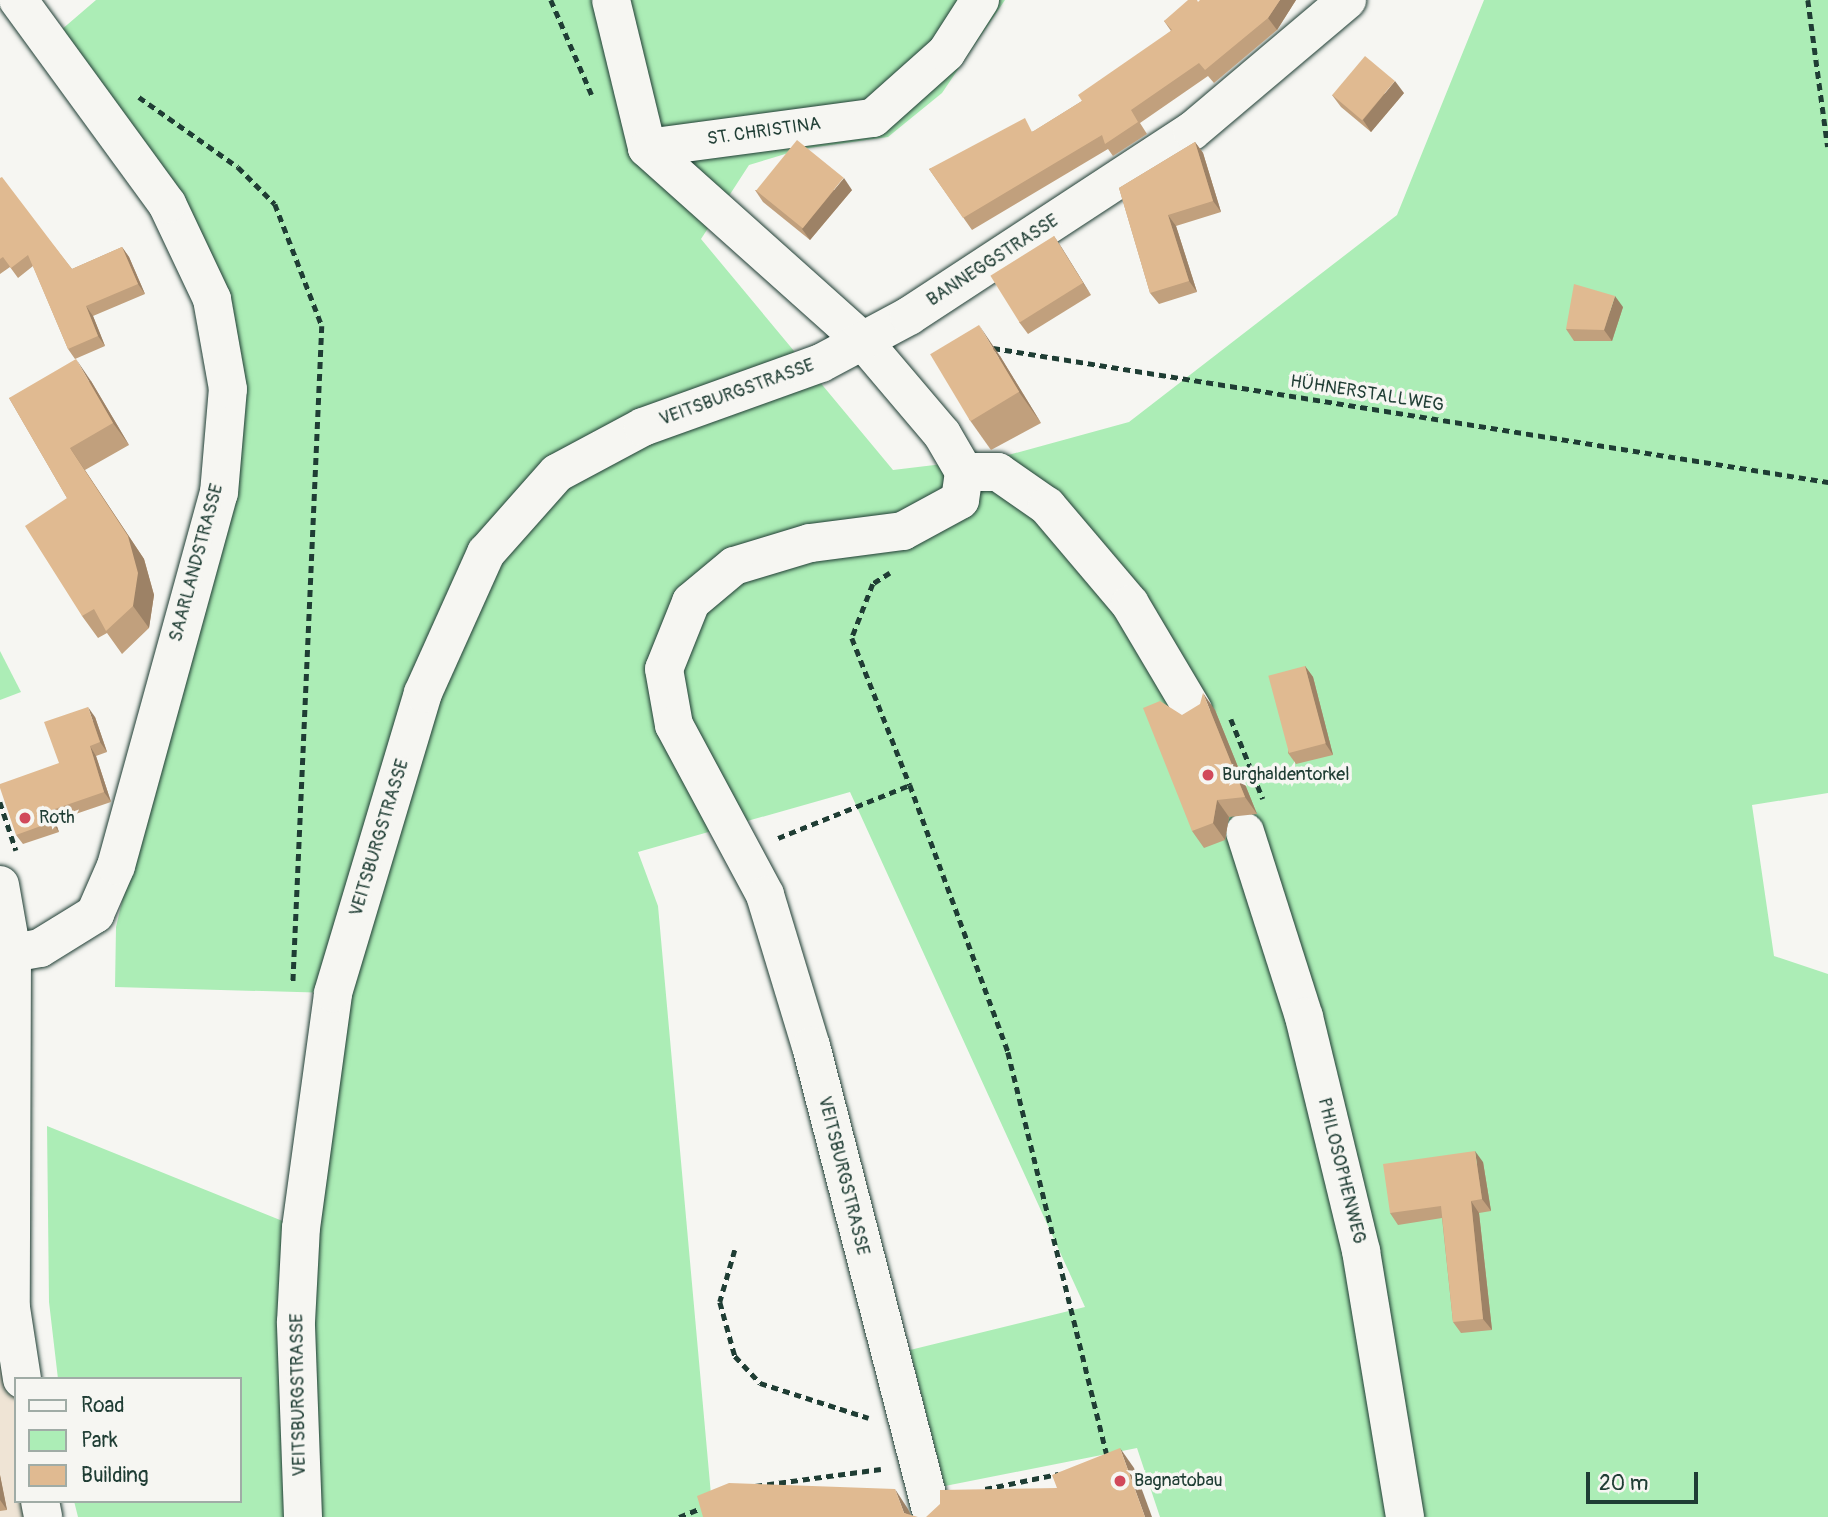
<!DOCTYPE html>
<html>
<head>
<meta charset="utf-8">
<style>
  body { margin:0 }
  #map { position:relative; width:1828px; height:1517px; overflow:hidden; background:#f6f6f2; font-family:Pangolin,sans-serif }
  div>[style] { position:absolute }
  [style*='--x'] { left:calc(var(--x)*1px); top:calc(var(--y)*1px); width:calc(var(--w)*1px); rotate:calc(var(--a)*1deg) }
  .built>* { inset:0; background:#efe4d5 }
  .green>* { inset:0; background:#acedb6 }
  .path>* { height:4.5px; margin-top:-2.25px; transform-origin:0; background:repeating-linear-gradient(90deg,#1f3d34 0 7px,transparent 0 12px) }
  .roads { filter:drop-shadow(0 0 2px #1f3d34) drop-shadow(0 0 2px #1f3d34) }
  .minor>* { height:38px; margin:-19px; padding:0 19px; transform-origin:19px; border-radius:19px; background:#f6f6f2 }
  .major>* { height:38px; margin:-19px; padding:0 19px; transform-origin:19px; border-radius:19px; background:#f6f6f2 }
  .wall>* { inset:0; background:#c1a07d }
  .shaded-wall>* { inset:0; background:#9d8266 }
  .building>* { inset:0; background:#e0ba91; transform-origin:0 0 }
  .dots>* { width:19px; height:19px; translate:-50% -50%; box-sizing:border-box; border:4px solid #f6f6f2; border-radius:50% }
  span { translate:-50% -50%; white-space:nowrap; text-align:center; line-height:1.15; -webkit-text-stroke:7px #f6f6f2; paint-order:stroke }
  .street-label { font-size:18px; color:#1f3d34 }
  .poi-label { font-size:18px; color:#1f3d34 }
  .left { translate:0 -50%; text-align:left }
  .legend { position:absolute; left:14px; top:1377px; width:228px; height:126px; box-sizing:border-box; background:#f6f6f2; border:2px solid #a0aca6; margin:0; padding:9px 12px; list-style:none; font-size:21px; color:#1f3d34 }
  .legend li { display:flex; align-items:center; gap:14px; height:35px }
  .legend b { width:35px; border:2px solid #a0aca6 }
  .scale { position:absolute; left:1586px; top:1472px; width:112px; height:32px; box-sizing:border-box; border:4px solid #1f3d34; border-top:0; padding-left:9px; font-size:21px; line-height:24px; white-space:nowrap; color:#1f3d34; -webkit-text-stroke:5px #f6f6f2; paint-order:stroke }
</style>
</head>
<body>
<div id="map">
  <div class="built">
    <div style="clip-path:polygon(0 1137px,16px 1379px,16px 1501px,40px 1501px,43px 1517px,0 1517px)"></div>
  </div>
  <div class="green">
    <div style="clip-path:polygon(96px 0,1005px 0,942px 93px,888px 137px,802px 149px,749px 165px,701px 239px,893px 470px,1001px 457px,1129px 422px,1397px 215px,1484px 0,1828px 0,1828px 793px,1752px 805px,1774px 956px,1828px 974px,1828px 1517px,1160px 1517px,1137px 1448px,945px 1486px,910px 1350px,1085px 1307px,850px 792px,638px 852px,658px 906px,713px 1517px,78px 1517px,74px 1501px,240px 1501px,240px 1379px,58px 1379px,49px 1302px,47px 1126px,300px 1228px,332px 993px,115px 987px,116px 927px,219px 493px,212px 299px,46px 43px)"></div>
    <div style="clip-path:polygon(0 651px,21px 692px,0 700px)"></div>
  </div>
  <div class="path">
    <div style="--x:551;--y:0;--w:103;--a:66.7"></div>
    <div style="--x:1808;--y:0;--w:148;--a:82.3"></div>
    <div style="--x:139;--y:97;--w:121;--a:35.3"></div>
    <div style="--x:238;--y:167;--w:52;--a:45"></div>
    <div style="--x:275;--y:204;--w:131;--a:68.9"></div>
    <div style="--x:322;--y:326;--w:659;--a:92.52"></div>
    <div style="--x:993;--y:348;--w:846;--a:9.12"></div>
    <div style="--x:890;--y:573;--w:20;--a:147"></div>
    <div style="--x:873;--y:584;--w:58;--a:111.3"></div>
    <div style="--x:852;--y:638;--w:158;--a:68.5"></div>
    <div style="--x:1231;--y:719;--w:86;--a:68.2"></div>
    <div style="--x:0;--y:802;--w:51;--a:71.6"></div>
    <div style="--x:778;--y:838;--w:142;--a:-21.9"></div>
    <div style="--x:910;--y:785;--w:284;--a:69.8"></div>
    <div style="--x:1008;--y:1052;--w:418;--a:76.2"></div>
    <div style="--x:735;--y:1250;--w:54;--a:106.1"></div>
    <div style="--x:720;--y:1302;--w:56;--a:74.5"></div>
    <div style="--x:735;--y:1356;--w:37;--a:47"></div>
    <div style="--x:760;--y:1383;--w:114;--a:17.8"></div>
    <div style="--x:755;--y:1486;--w:127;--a:-7.7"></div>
    <div style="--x:985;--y:1489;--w:75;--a:-11.6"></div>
    <div style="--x:679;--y:1517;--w:27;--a:-22"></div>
  </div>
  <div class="roads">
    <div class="minor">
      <div style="--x:611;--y:0;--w:152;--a:76.3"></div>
      <div style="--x:647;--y:148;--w:290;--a:41.8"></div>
      <div style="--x:863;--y:341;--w:122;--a:49.7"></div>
      <div style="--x:942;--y:434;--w:44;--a:59.9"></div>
      <div style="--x:964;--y:472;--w:28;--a:98"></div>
      <div style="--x:960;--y:500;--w:65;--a:151.5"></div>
      <div style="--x:903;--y:531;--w:94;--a:172.6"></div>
      <div style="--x:810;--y:543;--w:79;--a:163.2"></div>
      <div style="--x:734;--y:566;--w:56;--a:140.1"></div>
      <div style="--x:691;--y:602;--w:72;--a:111.9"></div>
      <div style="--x:664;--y:669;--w:57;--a:79.9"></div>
      <div style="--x:674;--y:725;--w:193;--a:61.8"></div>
      <div style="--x:765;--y:895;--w:158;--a:73.1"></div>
      <div style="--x:811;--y:1046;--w:487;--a:75.5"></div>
      <div style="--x:647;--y:148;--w:228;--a:-7.6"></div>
      <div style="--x:873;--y:118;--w:98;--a:-41.7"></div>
      <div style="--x:946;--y:53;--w:63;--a:-57.3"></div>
      <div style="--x:964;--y:472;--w:34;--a:0"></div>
      <div style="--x:998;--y:472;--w:60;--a:34.8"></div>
      <div style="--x:1047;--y:506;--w:128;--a:49.7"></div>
      <div style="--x:1130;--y:604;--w:123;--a:59.3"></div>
      <div style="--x:1245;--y:832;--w:194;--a:72.3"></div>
      <div style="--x:1304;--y:1017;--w:241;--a:76.3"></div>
      <div style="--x:1361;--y:1251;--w:270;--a:80.6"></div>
      <div style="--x:12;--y:953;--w:28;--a:-10"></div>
      <div style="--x:40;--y:948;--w:65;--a:-31.7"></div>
      <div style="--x:95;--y:914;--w:52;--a:-66.4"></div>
      <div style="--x:116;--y:866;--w:387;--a:-74.6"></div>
      <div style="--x:219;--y:493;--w:104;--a:-85.1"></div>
      <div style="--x:228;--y:389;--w:91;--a:-100.1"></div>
      <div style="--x:212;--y:299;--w:105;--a:-115.3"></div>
      <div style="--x:167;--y:204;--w:253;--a:-126.1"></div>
      <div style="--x:303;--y:1517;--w:195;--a:-92.1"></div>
      <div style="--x:296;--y:1322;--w:94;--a:-87"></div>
      <div style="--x:301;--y:1228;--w:237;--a:-82.2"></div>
      <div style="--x:333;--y:993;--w:313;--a:-73.3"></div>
      <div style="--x:423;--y:693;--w:154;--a:-65.8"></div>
      <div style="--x:486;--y:553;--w:107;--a:-48.4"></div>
      <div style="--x:557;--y:473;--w:98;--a:-28.1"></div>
      <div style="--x:643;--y:427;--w:189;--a:-19.8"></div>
      <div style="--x:821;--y:363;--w:100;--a:-28.1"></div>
      <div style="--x:909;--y:316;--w:338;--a:-33.2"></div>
      <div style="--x:1192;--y:131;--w:203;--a:-40.2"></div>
    </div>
    <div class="major">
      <div style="--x:0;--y:885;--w:69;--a:80"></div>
      <div style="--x:12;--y:953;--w:355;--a:90.2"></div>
      <div style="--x:11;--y:1308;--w:72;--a:81.2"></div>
      <div style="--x:40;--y:1501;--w:16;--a:79"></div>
    </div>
  </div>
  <div class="wall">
    <div style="clip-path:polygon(1296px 0,1277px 30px,1214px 83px,1208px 76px,1140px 123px,1147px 134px,1113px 156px,1108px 149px,972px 230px,929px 169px,1034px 131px,1082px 101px,1171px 31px,1164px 21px,1198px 2px)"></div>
    <div style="clip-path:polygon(1404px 93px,1371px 132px,1341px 107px,1332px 95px)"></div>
    <div style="clip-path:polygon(1195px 142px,1203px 153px,1221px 212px,1176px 226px,1197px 292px,1159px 304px,1150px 293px,1119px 188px)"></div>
    <div style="clip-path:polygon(0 178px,72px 269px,122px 247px,129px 257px,145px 294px,93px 316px,105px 346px,75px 359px,68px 349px,33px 266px,18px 278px,10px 267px,0 274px)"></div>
    <div style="clip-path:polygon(755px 190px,852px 190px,810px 240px,763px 202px)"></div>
    <div style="clip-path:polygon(1054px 236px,1091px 295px,1028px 334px,1019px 322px)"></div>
    <div style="clip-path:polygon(1623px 307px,1612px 341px,1574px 341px,1566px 329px)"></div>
    <div style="clip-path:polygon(1000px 356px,1041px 423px,991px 450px,969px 419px)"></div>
    <div style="clip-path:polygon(91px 381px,129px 445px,85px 470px,144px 559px,154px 595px,149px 628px,122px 654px,107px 633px,98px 638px,82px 616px,67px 498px,9px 398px)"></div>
    <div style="clip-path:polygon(1305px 666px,1313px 677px,1333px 755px,1296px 764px,1288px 753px)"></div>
    <div style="clip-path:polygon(1215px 710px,1257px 814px,1229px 817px,1225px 840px,1204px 848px,1192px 831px,1182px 715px)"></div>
    <div style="clip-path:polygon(95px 717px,107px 752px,96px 756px,111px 802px,55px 821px,59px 832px,23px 844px,16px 835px)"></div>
    <div style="clip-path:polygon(1483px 1162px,1491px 1211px,1479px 1213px,1492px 1330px,1461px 1333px,1453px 1322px,1442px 1218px,1398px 1225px,1390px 1213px)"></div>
    <div style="clip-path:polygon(0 1475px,7px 1510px,0 1511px)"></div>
  </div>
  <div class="shaded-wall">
    <div style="clip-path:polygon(1280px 0,1296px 0,1277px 30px,1268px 18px)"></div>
    <div style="clip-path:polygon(1395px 81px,1404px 93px,1371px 132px,1363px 120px)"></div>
    <div style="clip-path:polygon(1195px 142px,1203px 153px,1221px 212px,1213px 201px)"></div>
    <div style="clip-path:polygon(844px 178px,852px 190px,810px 240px,802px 229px)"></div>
    <div style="clip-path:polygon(1168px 215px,1176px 226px,1197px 292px,1189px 281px)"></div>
    <div style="clip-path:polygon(1054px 236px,1062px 248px,1091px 295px,1083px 283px)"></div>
    <div style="clip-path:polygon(122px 247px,129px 257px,145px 294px,138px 284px)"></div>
    <div style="clip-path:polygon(1615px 296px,1623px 307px,1612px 341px,1604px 330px)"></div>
    <div style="clip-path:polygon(86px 306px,93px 316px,105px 346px,98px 336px)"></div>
    <div style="clip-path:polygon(979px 325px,1000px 356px,1041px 423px,1019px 392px)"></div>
    <div style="clip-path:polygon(76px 359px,91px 381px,129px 445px,113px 423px)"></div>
    <div style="clip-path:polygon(70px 448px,144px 559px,154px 595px,149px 628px,133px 606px)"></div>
    <div style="clip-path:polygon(1305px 666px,1313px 677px,1333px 755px,1325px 743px)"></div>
    <div style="clip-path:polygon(1203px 693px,1215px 710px,1257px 814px,1245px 797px)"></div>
    <div style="clip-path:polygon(88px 707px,95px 717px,107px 752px,100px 742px)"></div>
    <div style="clip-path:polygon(90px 746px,96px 756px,111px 802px,104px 792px)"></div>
    <div style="clip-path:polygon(1217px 800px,1229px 817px,1225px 840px,1213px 823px)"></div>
    <div style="clip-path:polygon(49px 811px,55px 821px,59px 832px,52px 822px)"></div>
    <div style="clip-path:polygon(1475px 1151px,1483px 1162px,1491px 1211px,1482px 1199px)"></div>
    <div style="clip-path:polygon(1471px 1201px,1479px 1213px,1492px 1330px,1483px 1319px)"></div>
    <div style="clip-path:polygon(1120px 1448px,1134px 1468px,1152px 1517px,1145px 1517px)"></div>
    <div style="clip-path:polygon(0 1475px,7px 1510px,0 1500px)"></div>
    <div style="clip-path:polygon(895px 1489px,908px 1509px,912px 1517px,904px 1513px)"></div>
  </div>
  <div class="building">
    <div style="clip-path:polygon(1188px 0,1197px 0,1198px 2px,1200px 0,1280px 0,1268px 18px,1205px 70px,1199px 63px,1131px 110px,1138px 122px,1105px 144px,1102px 135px,963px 218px,929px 169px,1025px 118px,1032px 132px,1082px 101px,1078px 95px,1172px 30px,1164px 21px)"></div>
    <div style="left:1365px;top:56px;width:39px;height:51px;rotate:40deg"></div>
    <div style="left:797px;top:140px;width:60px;height:65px;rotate:39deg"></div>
    <div style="clip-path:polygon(1195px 142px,1213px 201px,1168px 215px,1189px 281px,1150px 293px,1119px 188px)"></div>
    <div style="clip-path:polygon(2px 177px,72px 269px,122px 247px,138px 284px,86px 306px,98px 336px,68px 349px,28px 255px,11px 268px,3px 257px,0 259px,0 178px)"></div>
    <div style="left:1054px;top:236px;width:55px;height:75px;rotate:58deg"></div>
    <div style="clip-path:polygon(1574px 284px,1615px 296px,1604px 330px,1566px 329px)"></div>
    <div style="left:979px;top:325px;width:78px;height:57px;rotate:59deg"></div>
    <div style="clip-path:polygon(76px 359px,113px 423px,70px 448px,128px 536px,138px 573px,133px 606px,106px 631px,94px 609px,82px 616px,25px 526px,67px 498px,9px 398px)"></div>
    <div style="left:1305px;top:666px;width:80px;height:38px;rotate:75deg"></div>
    <div style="clip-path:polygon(1203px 693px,1245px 797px,1217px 800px,1213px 823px,1192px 831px,1143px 708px,1160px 701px,1182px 715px,1200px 704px)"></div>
    <div style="clip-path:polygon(88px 707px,100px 742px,90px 746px,104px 792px,49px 811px,52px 822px,16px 835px,0 788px,0 784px,59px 763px,44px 722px)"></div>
    <div style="clip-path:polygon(1475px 1151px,1482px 1199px,1471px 1201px,1483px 1319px,1453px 1322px,1441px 1206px,1390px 1213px,1383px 1164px)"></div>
    <div style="clip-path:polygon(1120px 1448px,1145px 1517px,926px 1517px,940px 1504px,940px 1490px,1057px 1488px,1052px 1475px)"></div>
    <div style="clip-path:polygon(729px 1483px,895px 1489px,904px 1513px,918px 1517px,703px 1517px,697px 1496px)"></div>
  </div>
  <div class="dots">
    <div style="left:1208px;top:775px;background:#d1495b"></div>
    <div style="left:25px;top:818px;background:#d1495b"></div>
    <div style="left:1120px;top:1481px;background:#d1495b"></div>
  </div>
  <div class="street-label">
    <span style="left:764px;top:132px;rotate:-8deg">ST. CHRISTINA</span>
    <span style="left:993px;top:261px;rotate:-33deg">BANNEGGSTRASSE</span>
    <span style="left:737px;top:393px;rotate:-20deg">VEITSBURGSTRASSE</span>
    <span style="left:1367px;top:394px;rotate:9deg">HÜHNERSTALLWEG</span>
    <span style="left:197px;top:563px;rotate:-75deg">SAARLANDSTRASSE</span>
    <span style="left:380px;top:838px;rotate:-73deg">VEITSBURGSTRASSE</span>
    <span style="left:1341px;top:1171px;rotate:76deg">PHILOSOPHENWEG</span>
    <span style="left:843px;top:1176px;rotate:76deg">VEITSBURGSTRASSE</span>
    <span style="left:299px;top:1395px;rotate:-91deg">VEITSBURGSTRASSE</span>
  </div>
  <div class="poi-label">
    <span class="left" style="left:1222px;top:775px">Burghaldentorkel</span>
    <span class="left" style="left:39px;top:818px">Roth</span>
    <span class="left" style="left:1134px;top:1481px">Bagnatobau</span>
  </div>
  <ul class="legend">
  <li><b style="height:9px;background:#f6f6f2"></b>Road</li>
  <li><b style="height:19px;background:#acedb6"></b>Park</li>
  <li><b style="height:19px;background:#e0ba91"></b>Building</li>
  </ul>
  <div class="scale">20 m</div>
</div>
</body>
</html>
